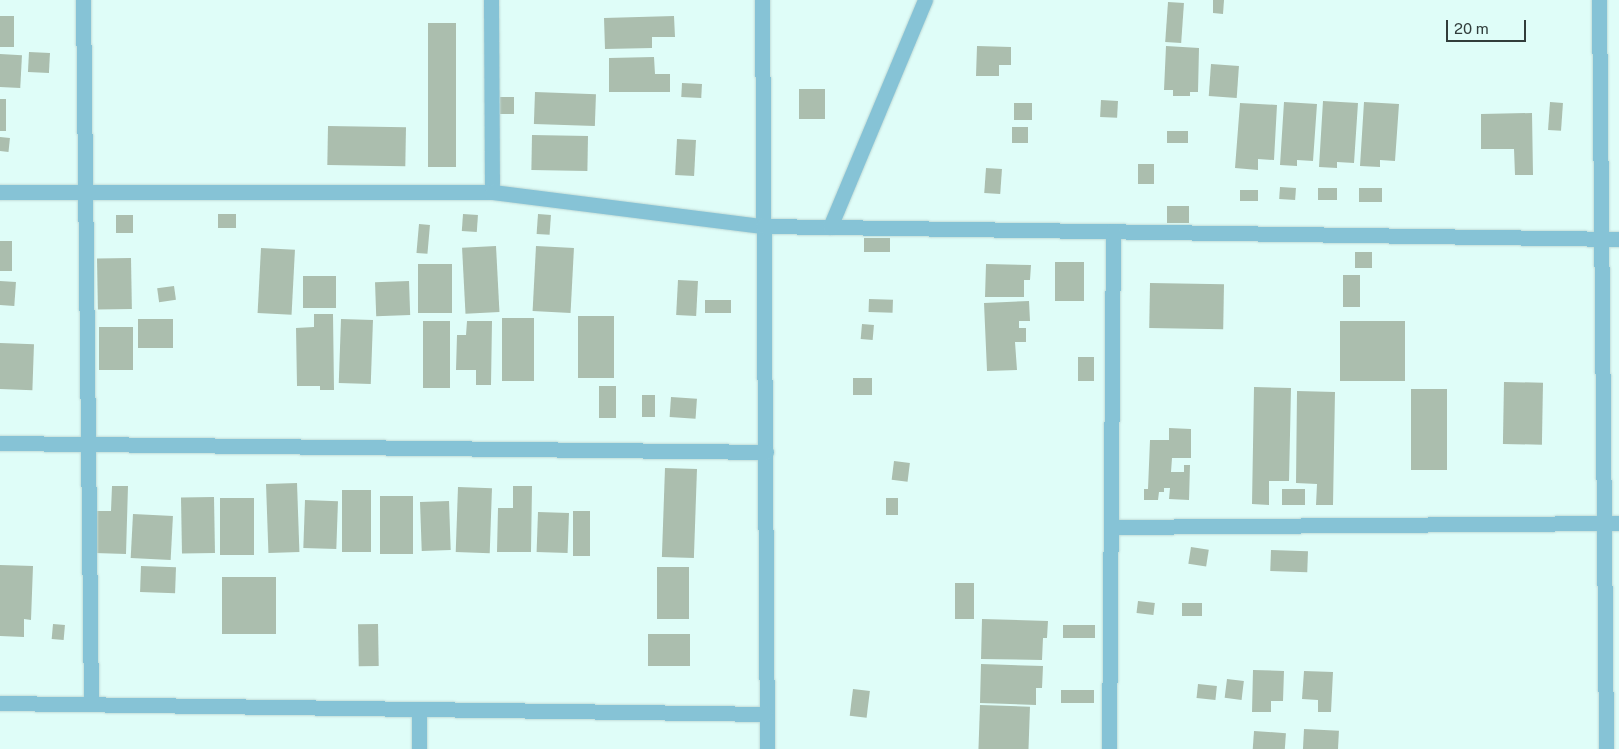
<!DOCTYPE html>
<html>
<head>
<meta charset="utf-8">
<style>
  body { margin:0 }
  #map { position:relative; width:1619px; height:749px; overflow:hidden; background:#dffdf8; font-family:"Public Sans",sans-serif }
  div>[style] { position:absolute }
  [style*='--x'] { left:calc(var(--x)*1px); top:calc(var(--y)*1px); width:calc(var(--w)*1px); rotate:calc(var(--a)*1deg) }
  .building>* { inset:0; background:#abbeae; transform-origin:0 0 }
  .roads { filter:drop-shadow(0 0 1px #c0dad6) drop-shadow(0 0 1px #c0dad6) }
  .minor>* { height:15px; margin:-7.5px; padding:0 7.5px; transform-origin:7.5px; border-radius:7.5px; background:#86c3d6 }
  span { translate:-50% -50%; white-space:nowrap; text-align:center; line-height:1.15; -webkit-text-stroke:4.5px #dffdf8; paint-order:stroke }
  .scale { position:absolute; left:1446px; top:20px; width:80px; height:22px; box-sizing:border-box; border:2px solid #313d3b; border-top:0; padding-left:6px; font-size:15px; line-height:18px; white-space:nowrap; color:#313d3b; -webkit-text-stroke:4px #dffdf8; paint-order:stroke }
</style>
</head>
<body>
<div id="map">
  <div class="building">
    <div style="clip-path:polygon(1213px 0,1224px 0,1223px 14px,1213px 13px)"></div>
    <div style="left:1168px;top:2px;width:16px;height:40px;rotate:4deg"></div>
    <div style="left:0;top:16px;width:14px;height:31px"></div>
    <div style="clip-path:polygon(674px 16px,675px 37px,652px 37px,652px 48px,605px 49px,604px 18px)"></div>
    <div style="left:428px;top:23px;width:28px;height:144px"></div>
    <div style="clip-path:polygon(977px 46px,1011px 47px,1011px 65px,999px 65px,999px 76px,976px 76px)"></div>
    <div style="clip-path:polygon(1166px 46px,1199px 48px,1198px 92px,1190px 92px,1190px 96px,1173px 96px,1173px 90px,1164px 90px)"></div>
    <div style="left:29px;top:52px;width:21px;height:20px;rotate:3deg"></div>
    <div style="left:0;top:54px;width:22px;height:33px;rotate:3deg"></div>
    <div style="clip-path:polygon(654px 57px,655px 74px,670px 74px,670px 92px,609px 92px,609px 58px)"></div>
    <div style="left:1211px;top:64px;width:28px;height:32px;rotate:4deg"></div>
    <div style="left:682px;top:83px;width:20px;height:14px;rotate:3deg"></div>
    <div style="left:825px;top:89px;width:30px;height:26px;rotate:90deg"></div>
    <div style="left:535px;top:92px;width:61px;height:32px;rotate:2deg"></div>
    <div style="left:500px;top:97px;width:14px;height:17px"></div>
    <div style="left:0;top:99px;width:6px;height:32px"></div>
    <div style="left:1101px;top:100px;width:17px;height:17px;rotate:3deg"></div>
    <div style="clip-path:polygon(1323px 101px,1358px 103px,1354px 163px,1337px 162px,1337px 168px,1319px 167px)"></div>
    <div style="clip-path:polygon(1284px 102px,1317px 104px,1313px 161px,1297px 160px,1297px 166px,1280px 165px)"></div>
    <div style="clip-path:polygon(1364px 102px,1399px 104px,1395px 161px,1380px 160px,1380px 167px,1360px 166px)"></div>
    <div style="left:1550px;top:102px;width:13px;height:28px;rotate:4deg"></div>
    <div style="left:1014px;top:103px;width:18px;height:17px"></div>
    <div style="clip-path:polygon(1240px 103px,1277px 105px,1274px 160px,1258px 159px,1258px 170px,1235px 168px)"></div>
    <div style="clip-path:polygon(1532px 113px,1533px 175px,1515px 175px,1514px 149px,1481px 149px,1481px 114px)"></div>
    <div style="left:328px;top:126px;width:78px;height:39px;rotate:1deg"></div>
    <div style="left:1012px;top:127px;width:16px;height:16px"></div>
    <div style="left:1167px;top:131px;width:21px;height:12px"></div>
    <div style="left:532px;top:135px;width:56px;height:35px;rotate:1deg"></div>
    <div style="left:0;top:137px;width:10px;height:14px;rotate:6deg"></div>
    <div style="left:677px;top:139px;width:19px;height:36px;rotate:3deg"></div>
    <div style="left:1138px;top:164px;width:16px;height:20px"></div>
    <div style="left:986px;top:168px;width:16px;height:25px;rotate:4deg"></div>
    <div style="left:1280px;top:187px;width:16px;height:12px;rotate:4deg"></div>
    <div style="left:1318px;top:188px;width:19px;height:12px"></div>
    <div style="left:1359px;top:188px;width:23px;height:14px"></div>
    <div style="left:1240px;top:190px;width:18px;height:11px"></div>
    <div style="left:1167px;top:206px;width:22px;height:17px"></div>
    <div style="left:218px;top:214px;width:18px;height:14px"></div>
    <div style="left:463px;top:214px;width:15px;height:17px;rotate:4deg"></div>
    <div style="left:538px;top:214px;width:13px;height:20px;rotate:4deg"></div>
    <div style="left:116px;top:215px;width:17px;height:18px"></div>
    <div style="left:419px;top:224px;width:11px;height:29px;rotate:5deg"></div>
    <div style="left:864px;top:238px;width:26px;height:14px"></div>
    <div style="left:0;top:241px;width:12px;height:30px"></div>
    <div style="left:496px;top:246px;width:66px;height:34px;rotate:87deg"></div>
    <div style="left:536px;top:246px;width:38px;height:65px;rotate:3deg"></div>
    <div style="left:261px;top:248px;width:34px;height:65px;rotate:3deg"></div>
    <div style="left:1355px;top:252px;width:17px;height:16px"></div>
    <div style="left:131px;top:258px;width:51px;height:34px;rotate:89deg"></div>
    <div style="left:1055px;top:262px;width:29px;height:39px"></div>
    <div style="left:418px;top:264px;width:34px;height:49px"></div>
    <div style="clip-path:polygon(986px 264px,1031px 265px,1030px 280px,1024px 280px,1024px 297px,985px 297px)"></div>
    <div style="left:1343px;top:275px;width:17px;height:32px"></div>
    <div style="left:303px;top:276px;width:33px;height:32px"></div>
    <div style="left:678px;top:280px;width:20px;height:35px;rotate:3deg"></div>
    <div style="left:0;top:281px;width:16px;height:24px;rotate:4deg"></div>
    <div style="left:409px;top:281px;width:34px;height:34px;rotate:88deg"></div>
    <div style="left:1150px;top:283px;width:74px;height:45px;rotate:1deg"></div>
    <div style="left:174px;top:286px;width:14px;height:17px;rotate:82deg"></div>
    <div style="left:869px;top:299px;width:24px;height:13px;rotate:2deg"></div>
    <div style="left:705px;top:300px;width:26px;height:13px"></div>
    <div style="clip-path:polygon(1029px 301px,1030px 321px,1019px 321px,1019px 328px,1026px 328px,1026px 342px,1015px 342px,1017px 370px,987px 371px,984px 303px)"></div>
    <div style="clip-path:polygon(314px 314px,333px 314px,334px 390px,320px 390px,320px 386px,297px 386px,296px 328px,314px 327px)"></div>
    <div style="left:578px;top:316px;width:36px;height:62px"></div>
    <div style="left:502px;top:318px;width:32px;height:63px"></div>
    <div style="left:138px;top:319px;width:35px;height:29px"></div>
    <div style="left:341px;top:319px;width:32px;height:64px;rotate:2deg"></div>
    <div style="left:423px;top:321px;width:27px;height:67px"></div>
    <div style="clip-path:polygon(467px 321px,492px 321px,491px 385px,476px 385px,476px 370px,456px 370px,457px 335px,466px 335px)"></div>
    <div style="left:1340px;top:321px;width:65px;height:60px"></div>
    <div style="left:862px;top:324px;width:12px;height:15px;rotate:5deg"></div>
    <div style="left:99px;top:327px;width:34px;height:43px"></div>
    <div style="left:0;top:343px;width:34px;height:46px;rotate:2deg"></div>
    <div style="left:1078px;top:357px;width:16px;height:24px"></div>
    <div style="left:853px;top:378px;width:19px;height:17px"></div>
    <div style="left:1504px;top:382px;width:39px;height:62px;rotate:1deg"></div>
    <div style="left:599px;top:386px;width:17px;height:32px"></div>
    <div style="clip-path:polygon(1254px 387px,1291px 388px,1289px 481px,1269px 481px,1269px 505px,1252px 504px)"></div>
    <div style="left:1411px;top:389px;width:36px;height:81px"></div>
    <div style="clip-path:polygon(1297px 391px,1335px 392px,1333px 505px,1316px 505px,1317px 484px,1296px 483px)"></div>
    <div style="left:642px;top:395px;width:13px;height:22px"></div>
    <div style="left:671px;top:397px;width:26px;height:20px;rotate:4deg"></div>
    <div style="clip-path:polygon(1169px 428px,1191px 429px,1191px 458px,1172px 458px,1171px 472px,1184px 472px,1184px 465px,1190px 465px,1189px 500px,1169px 499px,1170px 488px,1164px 488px,1164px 492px,1159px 492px,1158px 500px,1144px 500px,1144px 489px,1148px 489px,1150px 440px,1169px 440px)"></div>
    <div style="left:894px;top:461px;width:16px;height:19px;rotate:7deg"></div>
    <div style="left:665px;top:468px;width:32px;height:89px;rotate:2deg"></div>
    <div style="left:297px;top:483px;width:69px;height:31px;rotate:88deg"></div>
    <div style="clip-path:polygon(112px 486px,128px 486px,126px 554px,95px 553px,96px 511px,111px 511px)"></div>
    <div style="clip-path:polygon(513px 486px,532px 486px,531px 552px,497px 552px,498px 508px,513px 508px)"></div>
    <div style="left:458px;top:487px;width:34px;height:65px;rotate:2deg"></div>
    <div style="left:1282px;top:489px;width:23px;height:16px"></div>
    <div style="left:342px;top:490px;width:29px;height:62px"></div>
    <div style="left:380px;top:496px;width:33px;height:58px"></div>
    <div style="left:214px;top:497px;width:56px;height:33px;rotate:89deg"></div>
    <div style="left:220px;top:498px;width:34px;height:57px"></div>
    <div style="left:886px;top:498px;width:12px;height:17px"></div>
    <div style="left:305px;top:500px;width:33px;height:48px;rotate:2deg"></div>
    <div style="left:449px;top:501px;width:49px;height:29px;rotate:88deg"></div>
    <div style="left:573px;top:511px;width:17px;height:45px"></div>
    <div style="left:538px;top:512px;width:31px;height:40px;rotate:2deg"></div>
    <div style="left:133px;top:514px;width:40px;height:44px;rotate:3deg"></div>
    <div style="left:1191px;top:547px;width:18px;height:17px;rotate:9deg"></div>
    <div style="left:1271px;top:550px;width:37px;height:21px;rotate:2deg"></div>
    <div style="clip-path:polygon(0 565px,33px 566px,31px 620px,24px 619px,24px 637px,0 636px)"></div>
    <div style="left:141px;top:566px;width:35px;height:26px;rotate:2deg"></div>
    <div style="left:657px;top:567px;width:32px;height:52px"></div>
    <div style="left:222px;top:577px;width:54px;height:57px"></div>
    <div style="left:955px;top:583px;width:19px;height:36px"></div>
    <div style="left:1138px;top:601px;width:17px;height:12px;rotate:7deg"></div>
    <div style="left:1182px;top:603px;width:20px;height:13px"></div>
    <div style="clip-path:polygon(982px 619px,1048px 621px,1047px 638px,1043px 638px,1042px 660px,981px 659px)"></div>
    <div style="left:53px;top:624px;width:12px;height:15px;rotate:5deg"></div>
    <div style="left:378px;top:624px;width:42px;height:20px;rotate:89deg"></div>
    <div style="left:1063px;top:625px;width:32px;height:13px"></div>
    <div style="left:648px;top:634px;width:42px;height:32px"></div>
    <div style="clip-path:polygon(981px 664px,1043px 666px,1042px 688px,1036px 688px,1036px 705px,980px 703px)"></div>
    <div style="clip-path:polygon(1253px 670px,1284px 671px,1283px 701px,1271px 701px,1271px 712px,1252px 712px)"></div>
    <div style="clip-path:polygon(1304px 671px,1333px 672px,1331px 712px,1318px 712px,1318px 700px,1302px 699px)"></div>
    <div style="left:1227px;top:679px;width:17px;height:19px;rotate:7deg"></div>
    <div style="left:1198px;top:684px;width:19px;height:14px;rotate:6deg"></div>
    <div style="left:853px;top:689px;width:17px;height:27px;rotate:7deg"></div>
    <div style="left:1061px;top:690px;width:33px;height:13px"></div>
    <div style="left:980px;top:705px;width:50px;height:44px;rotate:2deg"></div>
    <div style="left:1304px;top:729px;width:35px;height:20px;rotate:3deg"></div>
    <div style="left:1254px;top:731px;width:32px;height:18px;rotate:4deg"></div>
  </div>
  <div class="roads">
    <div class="minor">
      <div style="--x:83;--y:0;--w:704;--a:89.35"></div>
      <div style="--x:491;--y:0;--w:192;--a:89.7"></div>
      <div style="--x:762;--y:0;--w:749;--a:89.62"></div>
      <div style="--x:1599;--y:0;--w:749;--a:89.46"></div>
      <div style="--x:0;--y:192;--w:492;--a:0"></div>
      <div style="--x:492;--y:192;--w:273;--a:7.2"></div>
      <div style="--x:763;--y:226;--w:856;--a:0.87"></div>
      <div style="--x:830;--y:227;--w:246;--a:-67.3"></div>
      <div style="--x:0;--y:443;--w:766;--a:0.67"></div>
      <div style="--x:1111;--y:527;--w:508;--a:-0.45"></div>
      <div style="--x:0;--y:703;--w:765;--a:0.82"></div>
      <div style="--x:419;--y:749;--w:40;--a:-90"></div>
      <div style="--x:1109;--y:749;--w:518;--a:-89.56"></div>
    </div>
  </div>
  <div class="scale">20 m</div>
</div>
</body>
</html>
